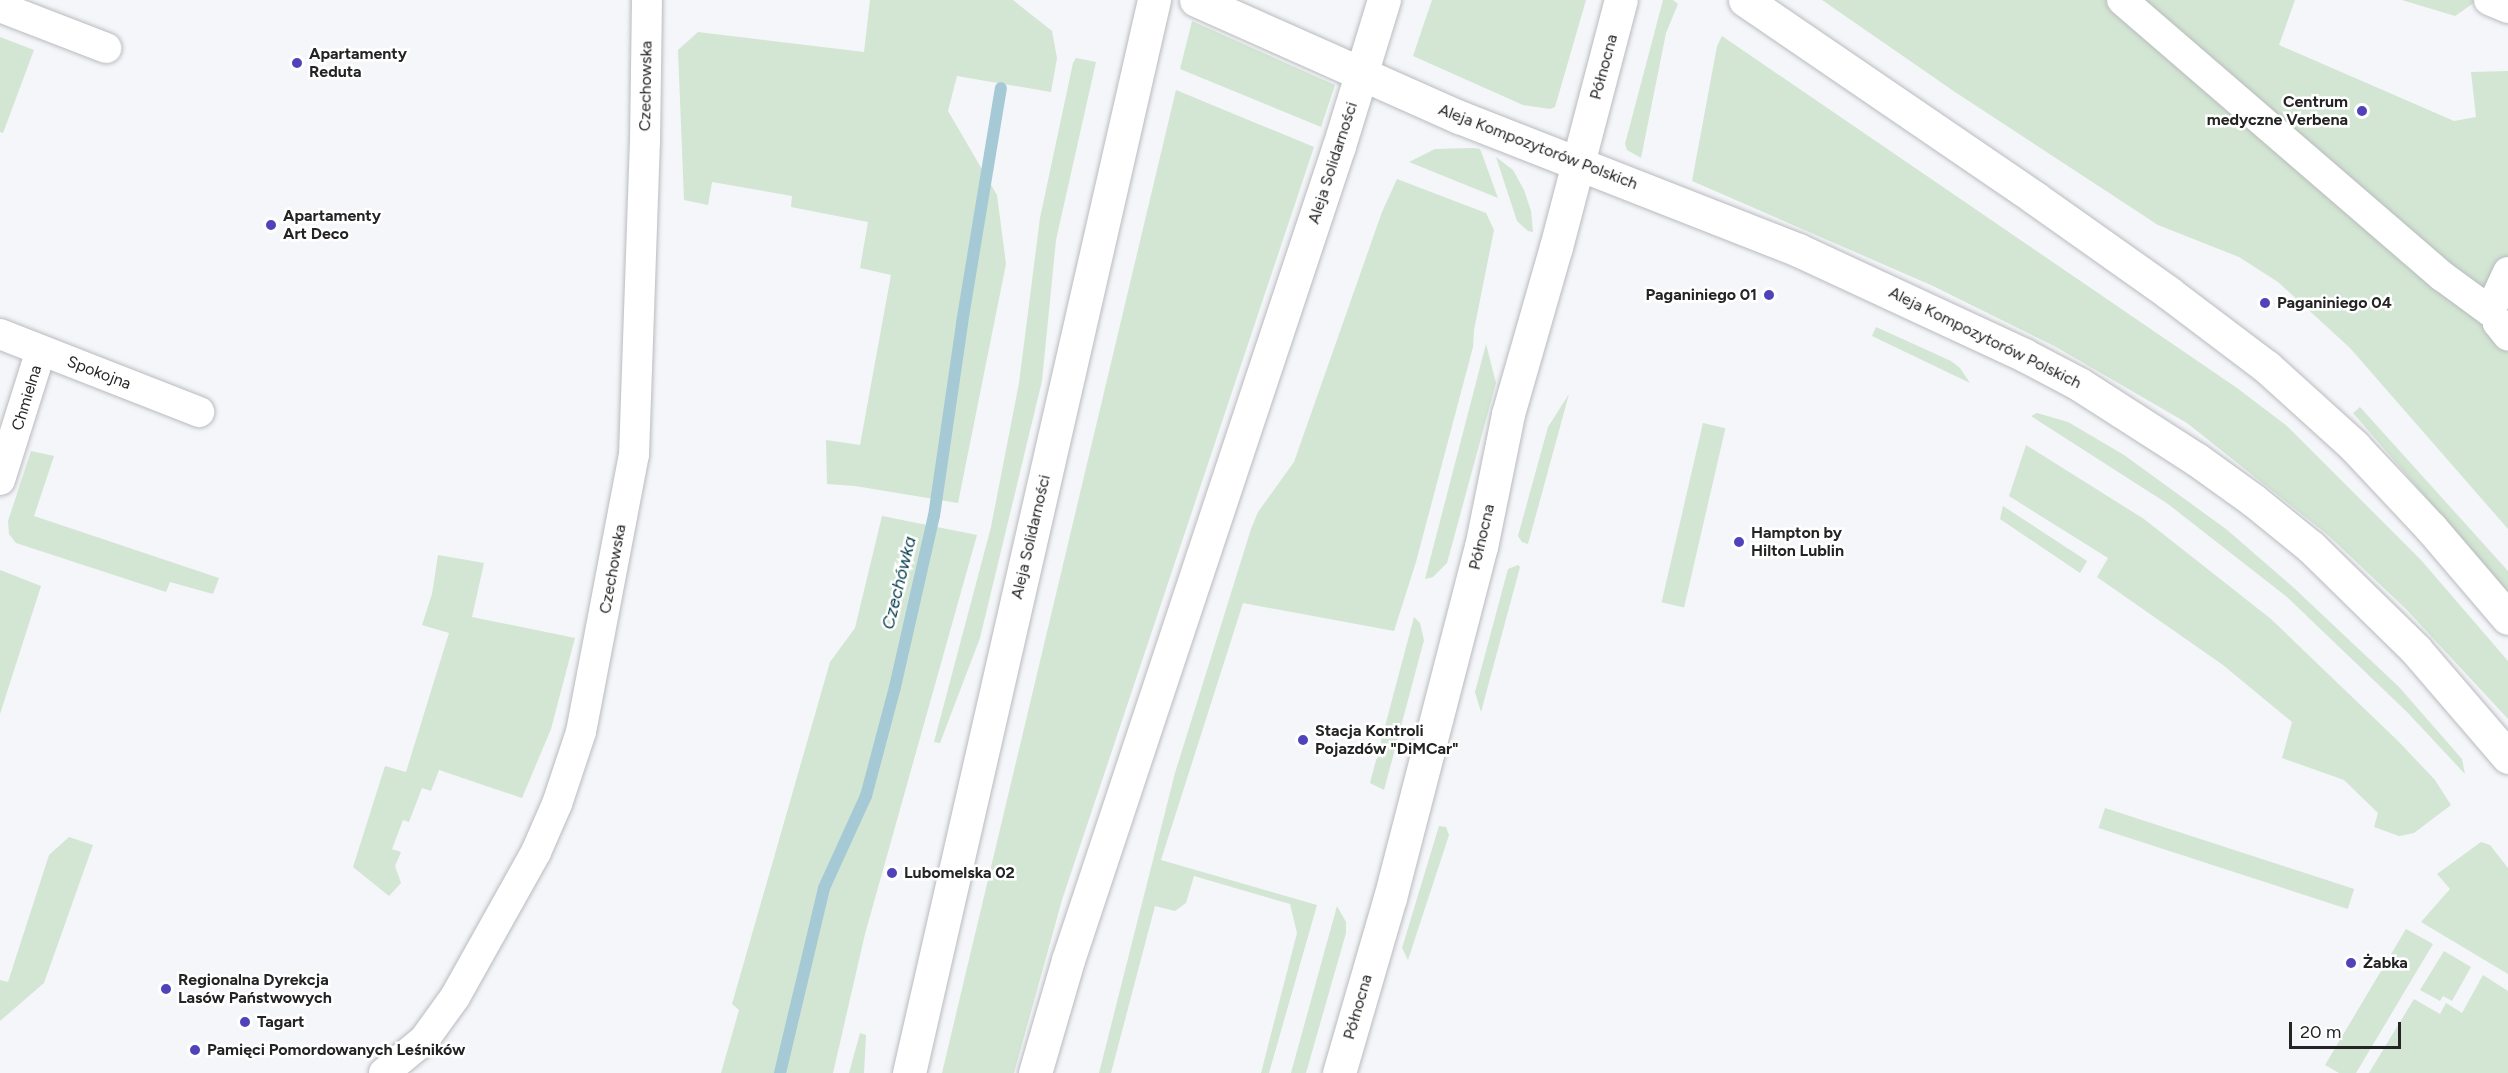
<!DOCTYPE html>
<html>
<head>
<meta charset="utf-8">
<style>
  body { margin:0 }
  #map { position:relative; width:2508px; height:1073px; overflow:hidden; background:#f4f6f9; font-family:Figtree,sans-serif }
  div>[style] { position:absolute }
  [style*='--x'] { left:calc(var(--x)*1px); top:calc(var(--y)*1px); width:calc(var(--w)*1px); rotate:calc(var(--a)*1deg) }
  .green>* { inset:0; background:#d2e6d3; transform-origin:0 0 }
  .stream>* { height:12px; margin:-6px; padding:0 6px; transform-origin:6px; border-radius:6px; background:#a5c9d5 }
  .roads { filter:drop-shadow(0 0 2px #b9bbbe) drop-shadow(0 0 2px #b9bbbe) }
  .street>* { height:30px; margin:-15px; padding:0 15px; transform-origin:15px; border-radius:15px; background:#fff }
  .secondary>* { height:33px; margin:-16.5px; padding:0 16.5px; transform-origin:16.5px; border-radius:16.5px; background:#fff }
  .primary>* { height:33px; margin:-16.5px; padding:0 16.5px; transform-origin:16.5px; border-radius:16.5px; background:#fff }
  .dots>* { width:16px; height:16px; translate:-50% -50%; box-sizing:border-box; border:3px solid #fff; border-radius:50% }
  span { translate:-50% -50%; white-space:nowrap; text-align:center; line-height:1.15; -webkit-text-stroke:5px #fff; paint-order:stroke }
  .poi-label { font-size:16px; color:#242425; font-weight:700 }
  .left { translate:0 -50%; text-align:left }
  .right { translate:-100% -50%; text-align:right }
  .street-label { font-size:16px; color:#242425 }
  .water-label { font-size:18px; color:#053c4a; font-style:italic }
  .scale { position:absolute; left:2289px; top:1022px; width:112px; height:27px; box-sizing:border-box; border:3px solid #242425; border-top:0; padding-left:8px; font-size:18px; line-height:21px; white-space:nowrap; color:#242425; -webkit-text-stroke:4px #fff; paint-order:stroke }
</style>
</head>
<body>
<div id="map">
  <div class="green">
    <div style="clip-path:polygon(870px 0,1013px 0,1052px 31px,1057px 58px,1051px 92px,957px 76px,948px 111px,997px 195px,1006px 264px,958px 503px,855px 486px,827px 484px,826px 440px,860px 445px,891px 275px,860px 268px,868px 222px,791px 207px,792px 196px,712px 182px,708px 205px,684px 200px,678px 50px,698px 32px,864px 52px)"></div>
    <div style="clip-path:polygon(1432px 0,1586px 0,1555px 107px,1550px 109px,1523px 105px,1413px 56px)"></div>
    <div style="clip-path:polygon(1663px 0,1673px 0,1678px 4px,1666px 33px,1641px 158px,1627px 150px,1625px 144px)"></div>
    <div style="clip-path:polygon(1822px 0,2295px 0,2279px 45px,2454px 121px,2476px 117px,2471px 72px,2508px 71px,2508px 529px,2350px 348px,2278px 282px,2239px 257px,2158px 225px,1955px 92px)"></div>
    <div style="clip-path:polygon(2402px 0,2478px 0,2455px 16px)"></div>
    <div style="clip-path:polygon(1192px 21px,1335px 85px,1321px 127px,1180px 69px)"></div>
    <div style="clip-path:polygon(1722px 36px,2237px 388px,2287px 426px,2421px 560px,2508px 661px,2508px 719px,2406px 609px,2328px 535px,2187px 423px,2056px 347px,1933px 286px,1692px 181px,1717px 46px)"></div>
    <div style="clip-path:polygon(0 37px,34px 50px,3px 133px,0 132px)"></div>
    <div style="clip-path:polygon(1076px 58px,1096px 62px,1056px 240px,1042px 381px,980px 638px,940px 743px,934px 742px,991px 527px,1019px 383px,1040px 218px,1073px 63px)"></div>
    <div style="clip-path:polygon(1176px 90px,1314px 147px,1062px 900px,1014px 1073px,942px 1073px)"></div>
    <div style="clip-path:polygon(1473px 148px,1480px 149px,1482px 154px,1498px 198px,1409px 162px,1435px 149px)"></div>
    <div style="clip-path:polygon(1496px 157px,1513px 170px,1524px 190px,1531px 211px,1533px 232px,1528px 231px,1517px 221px)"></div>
    <div style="clip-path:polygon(1397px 179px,1486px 213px,1494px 230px,1474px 330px,1473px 347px,1416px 562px,1394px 631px,1243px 603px,1161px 860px,1317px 905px,1269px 1073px,1261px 1073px,1297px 933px,1290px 904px,1194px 876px,1186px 903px,1175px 911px,1155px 906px,1111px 1073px,1099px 1073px,1175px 773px,1251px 529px,1258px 512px,1294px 462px,1382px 212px)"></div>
    <div style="clip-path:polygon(1876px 327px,1951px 361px,1960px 368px,1970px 383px,1872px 336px)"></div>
    <div style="clip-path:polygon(1486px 344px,1496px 383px,1447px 563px,1433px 577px,1425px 579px)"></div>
    <div style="clip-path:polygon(1569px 394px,1528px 544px,1522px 542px,1518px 536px,1548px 427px)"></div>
    <div style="clip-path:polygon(2360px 407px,2508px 571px,2508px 592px,2353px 413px)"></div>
    <div style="clip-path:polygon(2037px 413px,2068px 422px,2124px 455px,2226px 529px,2294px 588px,2399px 687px,2462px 759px,2465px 774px,2407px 712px,2287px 597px,2168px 504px,2031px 416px)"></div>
    <div style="left:1703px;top:423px;width:23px;height:184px;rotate:13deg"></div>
    <div style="clip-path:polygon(2026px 445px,2144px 519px,2271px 619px,2398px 741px,2435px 780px,2451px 805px,2414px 833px,2399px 836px,2374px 827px,2378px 813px,2344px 780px,2282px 758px,2292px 722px,2223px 665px,2097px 577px,2108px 558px,2009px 496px)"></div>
    <div style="clip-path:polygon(31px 451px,54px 456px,34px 516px,219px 578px,213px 594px,170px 582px,166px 592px,16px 543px,9px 534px,8px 521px)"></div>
    <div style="clip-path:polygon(2003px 506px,2087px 561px,2080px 573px,2000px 519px)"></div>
    <div style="clip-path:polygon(882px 516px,977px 535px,865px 934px,833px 1073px,721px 1073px,739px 1010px,732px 1004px,830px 662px,855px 628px)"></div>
    <div style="clip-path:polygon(438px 555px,484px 563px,472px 617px,575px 638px,551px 729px,522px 798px,439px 770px,431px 791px,422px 788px,409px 822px,403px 820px,392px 849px,401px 852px,395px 866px,401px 883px,389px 896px,353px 867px,385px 766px,406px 772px,449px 633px,422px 625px,432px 594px)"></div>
    <div style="clip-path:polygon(1518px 565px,1520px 567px,1481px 712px,1475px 692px,1508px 569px)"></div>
    <div style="clip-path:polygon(0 570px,41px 586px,0 714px)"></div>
    <div style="clip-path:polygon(1414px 617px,1420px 623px,1424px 640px,1384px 790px,1370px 783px)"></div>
    <div style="left:2105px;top:808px;width:262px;height:21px;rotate:18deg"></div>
    <div style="clip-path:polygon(1439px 826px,1446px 827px,1449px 835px,1408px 960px,1402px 948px)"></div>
    <div style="clip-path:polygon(69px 837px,93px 845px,44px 983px,0 1021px,0 980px,8px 982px,49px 855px)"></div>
    <div style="clip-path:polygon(2481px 842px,2490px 845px,2508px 868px,2508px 974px,2421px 922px,2450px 889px,2437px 874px)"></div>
    <div style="clip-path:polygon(1337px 906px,1346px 922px,1346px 933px,1306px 1073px,1291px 1073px)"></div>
    <div style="clip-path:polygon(2406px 929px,2433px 944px,2356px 1073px,2339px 1073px,2325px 1065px)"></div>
    <div style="clip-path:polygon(2444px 951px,2471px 967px,2452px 1001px,2443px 996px,2440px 1001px,2420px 990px)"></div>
    <div style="clip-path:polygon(2483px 975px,2508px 991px,2508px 1073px,2369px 1073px,2414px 999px,2440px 1014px,2446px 1003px,2462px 1013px)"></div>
    <div style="clip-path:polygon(860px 1033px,866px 1035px,864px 1073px,849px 1073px)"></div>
  </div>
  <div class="stream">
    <div style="--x:780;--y:1073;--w:190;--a:-76.6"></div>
    <div style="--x:824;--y:888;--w:101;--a:-65.5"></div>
    <div style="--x:866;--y:796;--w:113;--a:-75.1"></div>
    <div style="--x:895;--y:687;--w:175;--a:-77.2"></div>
    <div style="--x:934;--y:516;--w:195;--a:-81.7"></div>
    <div style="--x:962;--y:323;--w:238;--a:-80.6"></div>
  </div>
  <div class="roads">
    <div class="street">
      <div style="--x:2122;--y:0;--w:423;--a:40.8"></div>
      <div style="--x:2442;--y:276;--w:59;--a:36.1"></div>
      <div style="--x:2490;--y:311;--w:43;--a:-65.2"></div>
      <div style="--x:2489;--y:0;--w:21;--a:23"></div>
      <div style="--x:0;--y:7;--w:114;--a:21.1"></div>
      <div style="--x:2508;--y:327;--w:11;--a:-158"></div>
      <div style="--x:2498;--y:323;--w:16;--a:52"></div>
      <div style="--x:0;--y:334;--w:214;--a:21.4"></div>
      <div style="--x:0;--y:480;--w:136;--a:-72.5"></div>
      <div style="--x:384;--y:1073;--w:52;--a:-39.5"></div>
      <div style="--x:424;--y:1040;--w:53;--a:-54.2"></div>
      <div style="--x:455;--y:997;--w:166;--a:-60.8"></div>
      <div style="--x:536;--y:852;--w:52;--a:-66.4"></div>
      <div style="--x:557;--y:804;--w:76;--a:-71.6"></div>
      <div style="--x:581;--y:732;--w:282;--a:-79.2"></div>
      <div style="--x:634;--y:455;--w:313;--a:-88"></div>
      <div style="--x:645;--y:142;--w:142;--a:-89.2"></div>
    </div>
    <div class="secondary">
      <div style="--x:1196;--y:0;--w:288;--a:24"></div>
      <div style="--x:1459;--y:117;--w:364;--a:21.4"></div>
      <div style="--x:1798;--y:250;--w:249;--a:24.9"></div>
      <div style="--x:2024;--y:355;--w:62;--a:27.8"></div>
      <div style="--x:2079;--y:384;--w:139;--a:32.7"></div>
      <div style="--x:2196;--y:459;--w:70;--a:35.7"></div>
      <div style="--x:2253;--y:500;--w:75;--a:39"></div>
      <div style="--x:2311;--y:547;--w:147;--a:44.4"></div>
      <div style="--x:2416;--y:650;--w:141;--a:49.3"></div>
      <div style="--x:1745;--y:0;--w:351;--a:34.3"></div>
      <div style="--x:2035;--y:198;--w:164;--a:35.3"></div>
      <div style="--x:2169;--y:293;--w:123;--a:37.1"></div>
      <div style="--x:2267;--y:367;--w:118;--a:42.2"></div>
      <div style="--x:2354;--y:446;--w:112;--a:46.8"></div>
      <div style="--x:2431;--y:528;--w:118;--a:49.5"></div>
      <div style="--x:1339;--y:1073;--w:182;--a:-73.8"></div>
      <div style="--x:1390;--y:898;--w:363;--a:-75.5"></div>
      <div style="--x:1481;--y:547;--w:136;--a:-78.5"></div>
      <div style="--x:1508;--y:414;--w:174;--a:-74"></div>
      <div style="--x:1556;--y:247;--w:255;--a:-75.3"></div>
    </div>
    <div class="primary">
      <div style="--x:909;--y:1073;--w:1101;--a:-77.14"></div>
      <div style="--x:1035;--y:1073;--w:118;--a:-73.7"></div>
      <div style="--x:1068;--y:960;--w:858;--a:-71.59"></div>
      <div style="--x:1339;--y:146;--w:153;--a:-72.9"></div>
    </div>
  </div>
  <div class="dots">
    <div style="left:297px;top:63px;background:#5043ba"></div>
    <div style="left:2362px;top:111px;background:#5043ba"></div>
    <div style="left:271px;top:225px;background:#5043ba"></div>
    <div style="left:1769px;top:295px;background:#5043ba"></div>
    <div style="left:2265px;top:303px;background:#5043ba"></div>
    <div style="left:1739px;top:542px;background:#5043ba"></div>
    <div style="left:1303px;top:740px;background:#5043ba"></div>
    <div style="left:892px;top:873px;background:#5043ba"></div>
    <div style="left:2351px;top:963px;background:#5043ba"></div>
    <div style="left:166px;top:989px;background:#5043ba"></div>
    <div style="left:245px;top:1022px;background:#5043ba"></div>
    <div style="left:195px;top:1050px;background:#5043ba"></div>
  </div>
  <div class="poi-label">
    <span class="left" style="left:309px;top:63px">Apartamenty<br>Reduta</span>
    <span class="right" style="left:2348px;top:111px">Centrum<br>medyczne Verbena</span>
    <span class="left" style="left:283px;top:225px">Apartamenty<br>Art Deco</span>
    <span class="right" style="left:1757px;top:295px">Paganiniego 01</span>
    <span class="left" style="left:2277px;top:303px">Paganiniego 04</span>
    <span class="left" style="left:1751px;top:542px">Hampton by<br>Hilton Lublin</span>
    <span class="left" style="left:1315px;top:740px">Stacja Kontroli<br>Pojazdów "DiMCar"</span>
    <span class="left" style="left:904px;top:873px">Lubomelska 02</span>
    <span class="left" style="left:2363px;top:963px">Żabka</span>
    <span class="left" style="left:178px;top:989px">Regionalna Dyrekcja<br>Lasów Państwowych</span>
    <span class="left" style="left:257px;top:1022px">Tagart</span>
    <span class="left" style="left:207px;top:1050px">Pamięci Pomordowanych Leśników</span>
  </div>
  <div class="street-label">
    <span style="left:1604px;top:67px;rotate:-75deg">Północna</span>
    <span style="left:646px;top:86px;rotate:-89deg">Czechowska</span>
    <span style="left:1538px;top:147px;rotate:21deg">Aleja Kompozytorów Polskich</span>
    <span style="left:1333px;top:163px;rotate:-72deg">Aleja Solidarności</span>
    <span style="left:1985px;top:338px;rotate:26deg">Aleja Kompozytorów Polskich</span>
    <span style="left:99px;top:373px;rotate:21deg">Spokojna</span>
    <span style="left:27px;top:398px;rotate:-73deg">Chmielna</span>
    <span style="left:1031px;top:537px;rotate:-77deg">Aleja Solidarności</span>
    <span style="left:1482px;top:537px;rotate:-77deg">Północna</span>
    <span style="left:613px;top:569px;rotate:-80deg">Czechowska</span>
    <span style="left:1358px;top:1007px;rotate:-74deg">Północna</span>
  </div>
  <div class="water-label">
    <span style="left:899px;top:583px;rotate:-76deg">Czechówka</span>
  </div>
  <div class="scale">20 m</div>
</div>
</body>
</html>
